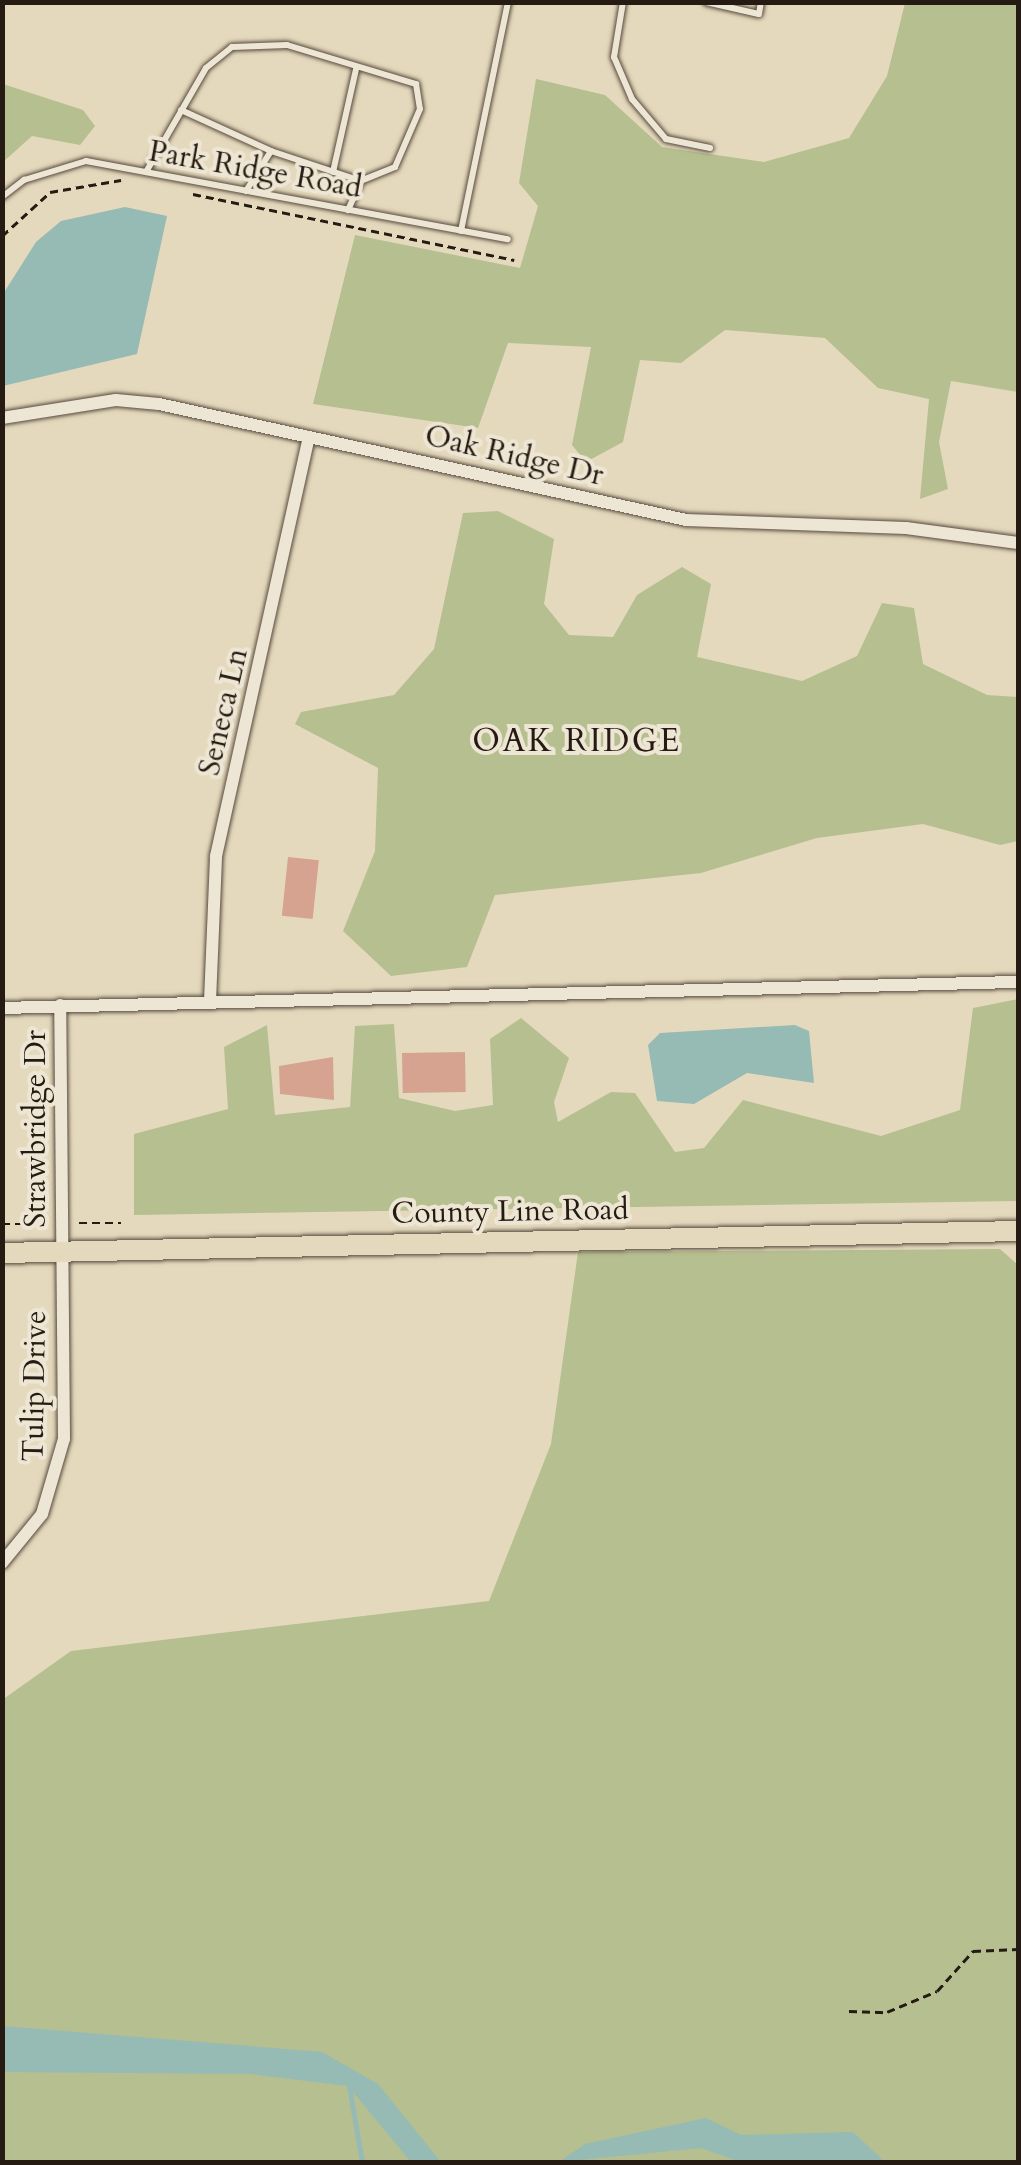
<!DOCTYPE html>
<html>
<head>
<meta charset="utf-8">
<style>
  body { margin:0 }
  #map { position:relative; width:1021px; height:2165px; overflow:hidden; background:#e5d9bd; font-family:Cardo,serif }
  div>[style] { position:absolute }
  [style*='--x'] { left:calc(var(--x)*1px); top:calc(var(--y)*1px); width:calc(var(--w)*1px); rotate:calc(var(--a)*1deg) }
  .green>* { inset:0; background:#b6bf90 }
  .water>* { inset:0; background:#96bab4 }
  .stream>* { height:5px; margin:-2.5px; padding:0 2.5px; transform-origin:2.5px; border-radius:2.5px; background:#96bab4 }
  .building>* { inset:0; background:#d6a390; transform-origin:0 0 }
  .path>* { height:2.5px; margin-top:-1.25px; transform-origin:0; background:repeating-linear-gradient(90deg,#261b12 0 8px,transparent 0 13px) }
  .roads { filter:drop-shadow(0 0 2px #564a3d) drop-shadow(0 0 2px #564a3d) }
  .service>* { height:6px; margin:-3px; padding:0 3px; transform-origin:3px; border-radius:3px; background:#eee6d4 }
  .minor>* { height:12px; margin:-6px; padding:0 6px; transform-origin:6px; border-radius:6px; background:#eee6d4 }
  .primary>* { height:20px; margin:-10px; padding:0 10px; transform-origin:10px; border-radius:10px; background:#e5d9bd }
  span { translate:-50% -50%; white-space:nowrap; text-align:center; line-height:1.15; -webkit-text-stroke:8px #eee6d4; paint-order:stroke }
  .street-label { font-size:30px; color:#261b12 }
  .neighbourhood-label { font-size:32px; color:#261b12; letter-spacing:2.5px }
  .frame { position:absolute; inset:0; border:5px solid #261b12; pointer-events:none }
</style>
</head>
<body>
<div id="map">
  <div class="green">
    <div style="clip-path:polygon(905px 3px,1018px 3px,1018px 392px,951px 381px,939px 442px,948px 489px,920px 499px,929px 399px,878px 388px,825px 338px,725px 330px,681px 363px,640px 360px,623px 442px,586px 462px,572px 445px,591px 347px,508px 343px,478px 428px,313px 404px,355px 235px,520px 268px,538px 206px,519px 183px,536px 79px,605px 95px,662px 147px,764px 162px,849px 138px,887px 76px)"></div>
    <div style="clip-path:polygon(3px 84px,83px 110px,95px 126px,80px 145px,32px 136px,3px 162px)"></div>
    <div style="clip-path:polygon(498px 511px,554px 539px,544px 604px,569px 635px,613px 637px,637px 595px,682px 567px,711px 584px,697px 657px,802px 681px,857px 656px,882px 603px,914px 608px,923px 664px,987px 695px,1018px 697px,1018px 841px,1000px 845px,923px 824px,817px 838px,701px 873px,495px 895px,467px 967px,391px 976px,343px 931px,375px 851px,378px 768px,295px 724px,301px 712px,394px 695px,434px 649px,463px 513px)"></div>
    <div style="clip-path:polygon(1018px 999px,1018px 1201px,134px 1215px,134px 1134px,228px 1109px,224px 1047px,267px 1025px,275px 1115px,350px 1107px,355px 1026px,394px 1024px,399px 1098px,455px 1111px,493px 1105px,490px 1039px,521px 1018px,569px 1058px,554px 1102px,558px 1122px,611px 1092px,635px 1093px,675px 1152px,704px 1148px,743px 1100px,881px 1136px,960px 1110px,973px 1008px)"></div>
    <div style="clip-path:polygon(1000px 1249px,1018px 1265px,1018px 2162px,3px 2162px,2px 1700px,71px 1651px,489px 1601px,551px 1444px,578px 1252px)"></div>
  </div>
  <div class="water">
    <div style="clip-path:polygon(125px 207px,167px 216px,137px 354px,3px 386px,3px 294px,36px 242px,61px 221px)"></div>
    <div style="clip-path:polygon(795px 1025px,809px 1031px,814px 1083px,747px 1073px,694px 1104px,657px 1101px,648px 1045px,660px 1033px)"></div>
    <div style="clip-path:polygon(3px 2026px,322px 2052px,378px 2084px,441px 2162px,411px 2162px,348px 2086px,250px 2074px,3px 2072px)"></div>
    <div style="clip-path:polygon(706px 2118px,741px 2135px,853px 2132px,885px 2162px,740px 2162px,701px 2148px,559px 2162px,585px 2144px)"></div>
  </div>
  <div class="stream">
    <div style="--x:349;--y:2086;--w:77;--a:80.3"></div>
  </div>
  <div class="building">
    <div style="left:288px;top:857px;width:31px;height:59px;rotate:6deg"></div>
    <div style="left:465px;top:1052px;width:40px;height:63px;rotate:89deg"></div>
    <div style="clip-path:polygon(333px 1057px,334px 1100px,280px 1094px,279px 1066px)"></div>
  </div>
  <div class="path">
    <div style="--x:193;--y:194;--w:328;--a:11.6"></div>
    <div style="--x:2;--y:236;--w:65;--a:-42.5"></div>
    <div style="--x:50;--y:192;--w:72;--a:-9.6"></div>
    <div style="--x:79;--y:1223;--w:42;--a:0"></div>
    <div style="--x:2;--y:1224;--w:44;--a:0"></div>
    <div style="--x:849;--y:2011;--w:38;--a:2"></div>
    <div style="--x:887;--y:2012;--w:54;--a:-22.8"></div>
    <div style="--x:937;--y:1991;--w:54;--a:-48"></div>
    <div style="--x:973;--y:1951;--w:45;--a:-2.5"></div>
  </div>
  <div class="roads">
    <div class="service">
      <div style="--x:623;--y:2;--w:56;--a:99.3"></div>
      <div style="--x:614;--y:57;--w:46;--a:66.8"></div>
      <div style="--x:632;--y:99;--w:52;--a:49.6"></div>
      <div style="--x:666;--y:139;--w:45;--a:11.6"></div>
      <div style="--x:706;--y:2;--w:54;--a:12.8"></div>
      <div style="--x:759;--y:14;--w:12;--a:-81"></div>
      <div style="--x:181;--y:110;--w:99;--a:24.5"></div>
      <div style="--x:146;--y:172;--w:120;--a:-60"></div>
      <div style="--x:206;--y:68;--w:33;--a:-39"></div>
      <div style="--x:232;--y:47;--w:55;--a:-2.1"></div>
      <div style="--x:287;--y:45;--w:135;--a:16.8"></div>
      <div style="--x:416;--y:84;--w:25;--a:81"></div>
      <div style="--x:420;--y:109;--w:63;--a:113.3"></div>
      <div style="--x:395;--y:167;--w:37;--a:158"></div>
      <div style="--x:361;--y:181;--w:32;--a:114"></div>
      <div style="--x:333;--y:172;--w:106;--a:-77.4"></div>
      <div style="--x:246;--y:191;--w:47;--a:-58"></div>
      <div style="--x:271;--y:151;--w:95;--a:18.4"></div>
      <div style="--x:2;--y:197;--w:28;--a:-38"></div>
      <div style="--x:24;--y:180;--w:65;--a:-17"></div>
      <div style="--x:86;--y:161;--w:429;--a:10.5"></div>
      <div style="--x:461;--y:231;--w:234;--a:-78.4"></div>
    </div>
    <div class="minor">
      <div style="--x:2;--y:418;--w:115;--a:-9"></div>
      <div style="--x:116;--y:400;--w:43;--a:5.3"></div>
      <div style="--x:159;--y:404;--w:540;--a:12.41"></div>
      <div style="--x:686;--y:520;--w:220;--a:2.1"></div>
      <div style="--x:906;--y:528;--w:113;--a:7.6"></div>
      <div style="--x:210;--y:1001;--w:145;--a:-87.6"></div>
      <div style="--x:216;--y:856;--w:429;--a:-77.5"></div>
      <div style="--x:2;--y:1008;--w:1016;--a:-1.47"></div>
      <div style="--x:2;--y:1563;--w:63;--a:-50.8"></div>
      <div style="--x:42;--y:1514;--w:78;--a:-73.7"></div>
      <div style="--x:64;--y:1439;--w:434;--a:-90.5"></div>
    </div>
    <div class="primary">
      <div style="--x:2;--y:1253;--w:1016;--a:-1.24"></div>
    </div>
  </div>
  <div class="street-label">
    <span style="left:255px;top:170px;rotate:10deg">Park Ridge Road</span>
    <span style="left:514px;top:456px;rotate:13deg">Oak Ridge Dr</span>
    <span style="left:224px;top:712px;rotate:-77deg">Seneca Ln</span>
    <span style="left:36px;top:1129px;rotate:-90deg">Strawbridge Dr</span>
    <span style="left:510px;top:1212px;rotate:-1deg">County Line Road</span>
    <span style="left:35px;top:1386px;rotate:-89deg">Tulip Drive</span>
  </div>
  <div class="neighbourhood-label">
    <span style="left:577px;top:741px">OAK RIDGE</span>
  </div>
  <div class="frame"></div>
</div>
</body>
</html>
